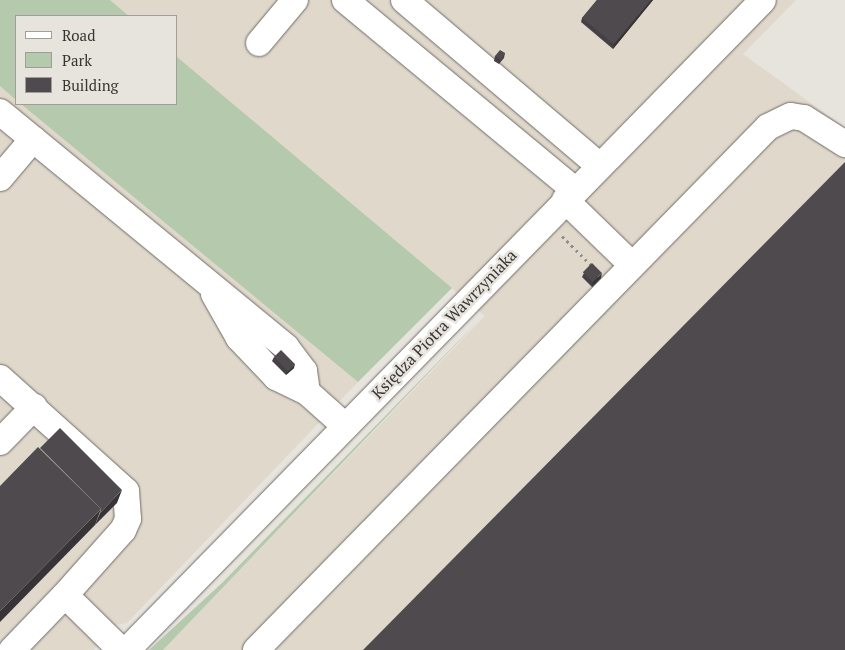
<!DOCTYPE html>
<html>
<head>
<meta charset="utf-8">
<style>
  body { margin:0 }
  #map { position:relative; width:845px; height:650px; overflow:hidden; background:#e7e3dd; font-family:"PT Serif",serif }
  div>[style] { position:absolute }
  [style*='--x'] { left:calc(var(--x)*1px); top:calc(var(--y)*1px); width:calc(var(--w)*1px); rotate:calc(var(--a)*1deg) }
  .built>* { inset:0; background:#e0d8cb }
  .green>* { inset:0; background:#b5c9ad }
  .path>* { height:3px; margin-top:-1.5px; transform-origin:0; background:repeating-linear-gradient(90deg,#928f8a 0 2.5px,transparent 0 6.5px) }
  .roads { filter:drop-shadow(0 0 1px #6f6b66) drop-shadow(0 0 1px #6f6b66) }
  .minor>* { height:26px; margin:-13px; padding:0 13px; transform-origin:13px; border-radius:13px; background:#fff }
  .wall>* { inset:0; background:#444043 }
  .shaded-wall>* { inset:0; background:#373437 }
  .building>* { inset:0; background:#4f4a4e; transform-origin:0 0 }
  span { translate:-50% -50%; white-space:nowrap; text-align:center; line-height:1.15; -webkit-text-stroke:5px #e7e3dd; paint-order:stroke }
  .street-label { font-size:16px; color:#383634 }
  .legend { position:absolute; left:15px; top:15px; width:162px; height:90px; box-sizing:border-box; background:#e7e3dd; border:1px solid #a19e99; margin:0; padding:6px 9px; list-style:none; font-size:15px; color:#383634 }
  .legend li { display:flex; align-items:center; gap:10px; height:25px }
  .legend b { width:25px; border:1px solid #a19e99 }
</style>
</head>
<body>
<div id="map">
  <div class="built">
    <div style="clip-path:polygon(110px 0,796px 0,743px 54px,845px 128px,845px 650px,163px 650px,485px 316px,176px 56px,176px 16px,129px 16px)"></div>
    <div style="clip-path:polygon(0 86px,358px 382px,127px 623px,115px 625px,94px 650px,0 650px)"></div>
  </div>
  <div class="green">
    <div style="clip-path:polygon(0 0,110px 0,129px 16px,16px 16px,16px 100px,0 86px)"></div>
    <div style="clip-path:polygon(176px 56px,452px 288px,358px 382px,21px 104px,176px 104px)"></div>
    <div style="clip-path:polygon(484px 315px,163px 650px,149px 650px,222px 583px)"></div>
  </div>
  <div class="path">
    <div style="--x:562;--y:236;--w:42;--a:45"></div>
  </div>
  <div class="roads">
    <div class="minor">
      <div style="--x:345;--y:0;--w:298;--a:39.6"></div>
      <div style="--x:404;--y:0;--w:257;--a:40.3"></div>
      <div style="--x:259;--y:43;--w:56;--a:-50.1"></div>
      <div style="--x:0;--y:112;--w:370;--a:39.4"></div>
      <div style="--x:286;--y:347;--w:30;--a:53"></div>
      <div style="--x:304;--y:371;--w:21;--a:82"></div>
      <div style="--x:0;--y:178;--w:51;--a:-49.8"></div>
      <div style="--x:565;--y:200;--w:93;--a:44.1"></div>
      <div style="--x:214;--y:294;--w:51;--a:60.4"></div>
      <div style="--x:239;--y:338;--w:54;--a:46.5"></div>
      <div style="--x:276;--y:377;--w:34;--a:26"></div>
      <div style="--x:307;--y:392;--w:51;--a:41.8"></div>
      <div style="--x:0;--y:378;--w:169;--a:41.9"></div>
      <div style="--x:126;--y:491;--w:28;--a:86"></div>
      <div style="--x:128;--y:519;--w:12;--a:114"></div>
      <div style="--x:123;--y:530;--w:87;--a:131.7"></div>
      <div style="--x:65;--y:595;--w:78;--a:44.5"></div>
      <div style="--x:0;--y:442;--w:49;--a:-45.8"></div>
      <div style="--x:12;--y:650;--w:76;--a:-46.1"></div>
      <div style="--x:127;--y:650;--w:909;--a:-45.62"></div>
      <div style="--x:256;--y:650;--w:732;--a:-45.61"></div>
      <div style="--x:768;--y:127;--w:25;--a:-26"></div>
      <div style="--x:791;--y:116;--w:13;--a:9"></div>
      <div style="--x:804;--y:118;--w:49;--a:32.4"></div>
    </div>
  </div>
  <div class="wall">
    <div style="clip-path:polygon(597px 0,653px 0,613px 49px,581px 22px,582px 18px)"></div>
    <div style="clip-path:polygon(505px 53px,504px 58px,499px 64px,494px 61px,495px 56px)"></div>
    <div style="clip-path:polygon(584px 273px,601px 278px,592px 287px,582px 277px)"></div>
    <div style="clip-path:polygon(274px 357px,294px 368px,286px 375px,272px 361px)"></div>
  </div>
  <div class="shaded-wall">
    <div style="clip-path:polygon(651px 0,653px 0,613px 49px,614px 44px)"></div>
    <div style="clip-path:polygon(602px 273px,601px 278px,592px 287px,593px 282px)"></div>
    <div style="clip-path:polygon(295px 364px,294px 368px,286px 375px,288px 371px)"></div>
    <div style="clip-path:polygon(122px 490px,117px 503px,95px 525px,100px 513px)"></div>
    <div style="clip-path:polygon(101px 509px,95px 525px,0 622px,0 611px)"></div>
  </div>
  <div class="building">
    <div style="clip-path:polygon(597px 0,651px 0,614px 44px,582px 18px)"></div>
    <div style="clip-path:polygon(500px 50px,505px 53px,501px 60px,495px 56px)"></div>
    <div style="clip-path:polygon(845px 162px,845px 650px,363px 650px)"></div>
    <div style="left:592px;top:263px;width:14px;height:13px;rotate:45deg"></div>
    <div style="left:281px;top:350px;width:20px;height:10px;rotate:45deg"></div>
    <div style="clip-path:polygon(60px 428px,122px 490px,100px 513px,101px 509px,40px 448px)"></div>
    <div style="clip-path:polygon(38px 447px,101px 509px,0 611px,0 486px)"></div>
  </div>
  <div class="street-label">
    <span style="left:444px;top:324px;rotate:-46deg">Księdza Piotra Wawrzyniaka</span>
  </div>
  <ul class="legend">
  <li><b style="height:6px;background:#fff"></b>Road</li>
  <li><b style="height:14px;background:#b5c9ad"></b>Park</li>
  <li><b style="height:14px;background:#4f4a4e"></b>Building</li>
  </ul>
</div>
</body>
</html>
